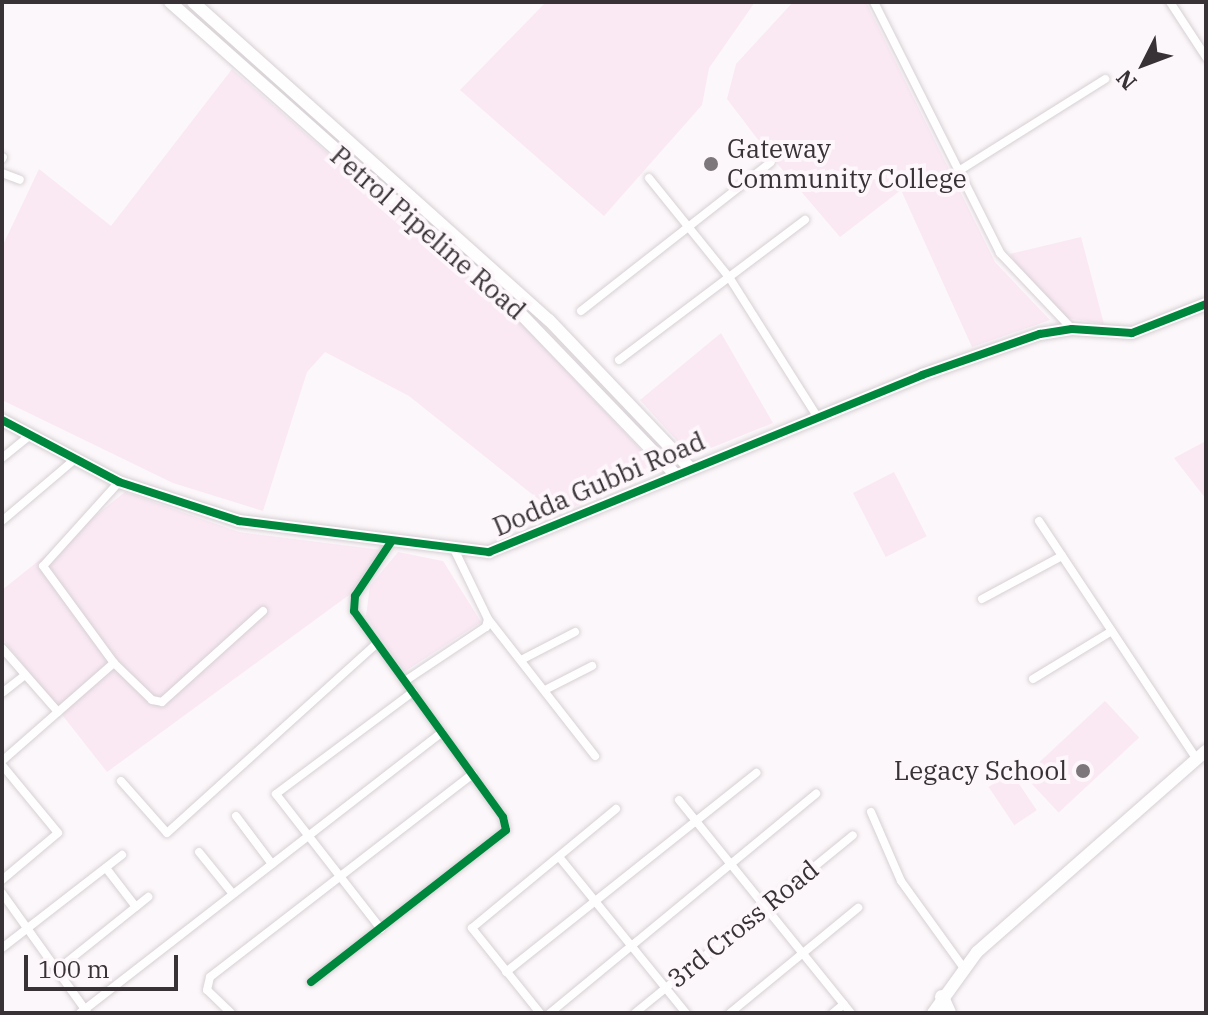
<!DOCTYPE html>
<html>
<head>
<meta charset="utf-8">
<style>
  body { margin:0 }
  #map { position:relative; width:1208px; height:1015px; overflow:hidden; background:#fcf7fa; font-family:"IBM Plex Serif",serif }
  div>[style] { position:absolute }
  [style*='--x'] { left:calc(var(--x)*1px); top:calc(var(--y)*1px); width:calc(var(--w)*1px); rotate:calc(var(--a)*1deg) }
  .green>* { inset:0; background:#fae9f3; transform-origin:0 0 }
  .roads { filter:drop-shadow(0 0 2px #d6d0d4) drop-shadow(0 0 2px #d6d0d4) }
  .street>* { height:8px; margin:-4px; padding:0 4px; transform-origin:4px; border-radius:4px; background:#fffefe }
  .secondary>* { height:12px; margin:-6px; padding:0 6px; transform-origin:6px; border-radius:6px; background:#fffefe }
  .primary>* { height:14px; margin:-7px; padding:0 7px; transform-origin:7px; border-radius:7px; background:#fffefe }
  .cycleway>* { height:8px; margin:-4px; padding:0 4px; transform-origin:4px; border-radius:4px; background:#00873e }
  .dots>* { width:22px; height:22px; translate:-50% -50%; box-sizing:border-box; border:4px solid #fdf6fa; border-radius:50% }
  span { translate:-50% -50%; white-space:nowrap; text-align:center; line-height:1.15; -webkit-text-stroke:8px #fdf6fa; paint-order:stroke }
  .poi-label { font-size:26px; color:#383135 }
  .left { translate:0 -50%; text-align:left }
  .right { translate:-100% -50%; text-align:right }
  .street-label { font-size:26px; color:#383135 }
  .frame { position:absolute; inset:0; border:4px solid #383135; pointer-events:none }
  .north { position:absolute; left:1104px; top:24px; width:80px; height:80px; -webkit-text-stroke:6px #fdf6fa; paint-order:stroke; rotate:228deg; font-size:22px; font-weight:700; line-height:32px; text-align:center; color:#383135 }
  .north::after { content:''; display:block; margin:auto; width:28px; height:36px; background:#383135; clip-path:polygon(50% 0,100% 100%,50% 72%,0 100%) }
  .scale { position:absolute; left:24px; top:955px; width:154px; height:36px; box-sizing:border-box; border:4px solid #383135; border-top:0; padding-left:10px; font-size:24px; line-height:28px; white-space:nowrap; color:#383135; -webkit-text-stroke:6px #fdf6fa; paint-order:stroke }
</style>
</head>
<body>
<div id="map">
  <div class="green">
    <div style="clip-path:polygon(546px 2px,755px 2px,709px 68px,702px 105px,604px 216px,460px 90px)"></div>
    <div style="clip-path:polygon(793px 2px,866px 2px,995px 262px,1050px 320px,972px 347px,901px 190px,840px 237px,769px 154px,727px 99px,736px 64px)"></div>
    <div style="clip-path:polygon(232px 69px,525px 327px,660px 470px,557px 514px,409px 396px,325px 352px,307px 372px,263px 511px,173px 483px,2px 400px,2px 247px,39px 169px,111px 226px)"></div>
    <div style="clip-path:polygon(1081px 237px,1104px 324px,1067px 318px,1028px 283px,1010px 254px)"></div>
    <div style="clip-path:polygon(721px 333px,773px 423px,691px 456px,640px 400px)"></div>
    <div style="clip-path:polygon(1206px 441px,1206px 499px,1174px 458px)"></div>
    <div style="left:894px;top:472px;width:72px;height:46px;rotate:63deg"></div>
    <div style="clip-path:polygon(125px 492px,239px 532px,382px 550px,349px 595px,107px 772px,2px 638px,2px 590px)"></div>
    <div style="clip-path:polygon(398px 552px,443px 561px,481px 622px,404px 672px,366px 616px,370px 586px)"></div>
    <div style="left:1105px;top:701px;width:50px;height:110px;rotate:47deg"></div>
    <div style="left:1011px;top:772px;width:46px;height:27px;rotate:56deg"></div>
  </div>
  <div class="roads">
    <div class="street">
      <div style="--x:874;--y:2;--w:281;--a:63.3"></div>
      <div style="--x:1000;--y:253;--w:105;--a:46.5"></div>
      <div style="--x:1170;--y:2;--w:66;--a:56.8"></div>
      <div style="--x:2;--y:159;--w:2;--a:-63"></div>
      <div style="--x:957;--y:172;--w:175;--a:-32.1"></div>
      <div style="--x:2;--y:173;--w:19;--a:21"></div>
      <div style="--x:649;--y:178;--w:127;--a:51.1"></div>
      <div style="--x:729;--y:277;--w:165;--a:57.7"></div>
      <div style="--x:581;--y:311;--w:241;--a:-38.1"></div>
      <div style="--x:619;--y:360;--w:233;--a:-37"></div>
      <div style="--x:2;--y:458;--w:35;--a:-39"></div>
      <div style="--x:119;--y:482;--w:113;--a:132.1"></div>
      <div style="--x:43;--y:566;--w:120;--a:53.8"></div>
      <div style="--x:114;--y:663;--w:53;--a:44.2"></div>
      <div style="--x:152;--y:700;--w:10;--a:11"></div>
      <div style="--x:162;--y:702;--w:136;--a:-42"></div>
      <div style="--x:2;--y:521;--w:94;--a:-40.3"></div>
      <div style="--x:1039;--y:521;--w:287;--a:56.5"></div>
      <div style="--x:982;--y:599;--w:91;--a:-28.3"></div>
      <div style="--x:488;--y:619;--w:174;--a:52"></div>
      <div style="--x:2;--y:648;--w:85;--a:48.8"></div>
      <div style="--x:521;--y:660;--w:61;--a:-27.4"></div>
      <div style="--x:1033;--y:679;--w:92;--a:-31.3"></div>
      <div style="--x:405;--y:681;--w:97;--a:-33.7"></div>
      <div style="--x:486;--y:627;--w:8;--a:-76"></div>
      <div style="--x:488;--y:619;--w:76;--a:-115.9"></div>
      <div style="--x:545;--y:690;--w:53;--a:-27.1"></div>
      <div style="--x:2;--y:693;--w:29;--a:-38"></div>
      <div style="--x:2;--y:761;--w:149;--a:-41.2"></div>
      <div style="--x:2;--y:765;--w:88;--a:50.5"></div>
      <div style="--x:58;--y:833;--w:73;--a:140"></div>
      <div style="--x:121;--y:781;--w:69;--a:48.5"></div>
      <div style="--x:167;--y:833;--w:283;--a:-42.1"></div>
      <div style="--x:679;--y:800;--w:274;--a:51.1"></div>
      <div style="--x:871;--y:812;--w:75;--a:66.5"></div>
      <div style="--x:901;--y:881;--w:106;--a:54.2"></div>
      <div style="--x:236;--y:816;--w:60;--a:53.1"></div>
      <div style="--x:199;--y:852;--w:54;--a:51"></div>
      <div style="--x:560;--y:858;--w:200;--a:50.9"></div>
      <div style="--x:106;--y:868;--w:49;--a:52.4"></div>
      <div style="--x:2;--y:893;--w:146;--a:54.5"></div>
      <div style="--x:381;--y:929;--w:171;--a:-127.9"></div>
      <div style="--x:276;--y:794;--w:171;--a:-36.7"></div>
      <div style="--x:2;--y:948;--w:152;--a:-37.8"></div>
      <div style="--x:57;--y:970;--w:117;--a:-38.7"></div>
      <div style="--x:506;--y:972;--w:320;--a:-38.5"></div>
      <div style="--x:311;--y:982;--w:247;--a:-37.9"></div>
      <div style="--x:506;--y:830;--w:13;--a:-103"></div>
      <div style="--x:503;--y:817;--w:254;--a:-125.9"></div>
      <div style="--x:354;--y:611;--w:15;--a:-86"></div>
      <div style="--x:355;--y:596;--w:65;--a:-56.3"></div>
      <div style="--x:80;--y:1013;--w:458;--a:-37.8"></div>
      <div style="--x:231;--y:1013;--w:33;--a:-136"></div>
      <div style="--x:207;--y:990;--w:13;--a:-77"></div>
      <div style="--x:210;--y:977;--w:332;--a:-37.7"></div>
      <div style="--x:540;--y:1013;--w:109;--a:-128.7"></div>
      <div style="--x:472;--y:928;--w:187;--a:-39.6"></div>
      <div style="--x:550;--y:1013;--w:345;--a:-39.5"></div>
      <div style="--x:635;--y:1013;--w:281;--a:-39.2"></div>
      <div style="--x:730;--y:1013;--w:166;--a:-39.4"></div>
      <div style="--x:833;--y:1013;--w:14;--a:-39"></div>
    </div>
    <div class="secondary">
      <div style="--x:170;--y:2;--w:465;--a:41.6"></div>
      <div style="--x:518;--y:311;--w:226;--a:46.1"></div>
      <div style="--x:193;--y:2;--w:477;--a:41.8"></div>
      <div style="--x:549;--y:320;--w:204;--a:46.4"></div>
      <div style="--x:2;--y:420;--w:132;--a:27.9"></div>
      <div style="--x:119;--y:482;--w:126;--a:18"></div>
      <div style="--x:239;--y:521;--w:252;--a:7.1"></div>
      <div style="--x:489;--y:552;--w:468;--a:-22.2"></div>
      <div style="--x:922;--y:375;--w:125;--a:-19.2"></div>
      <div style="--x:1040;--y:334;--w:32;--a:-9"></div>
      <div style="--x:1072;--y:329;--w:60;--a:3.8"></div>
      <div style="--x:1132;--y:333;--w:79;--a:-21.4"></div>
      <div style="--x:933;--y:1013;--w:75;--a:-54.2"></div>
      <div style="--x:977;--y:952;--w:305;--a:-41.3"></div>
    </div>
    <div class="primary">
      <div style="--x:942;--y:997;--w:17;--a:66"></div>
    </div>
  </div>
  <div class="cycleway">
    <div style="--x:2;--y:420;--w:132;--a:27.9"></div>
    <div style="--x:119;--y:482;--w:126;--a:18"></div>
    <div style="--x:239;--y:521;--w:252;--a:7.1"></div>
    <div style="--x:489;--y:552;--w:468;--a:-22.2"></div>
    <div style="--x:922;--y:375;--w:125;--a:-19.2"></div>
    <div style="--x:1040;--y:334;--w:32;--a:-9"></div>
    <div style="--x:1072;--y:329;--w:60;--a:3.8"></div>
    <div style="--x:1132;--y:333;--w:79;--a:-21.4"></div>
    <div style="--x:311;--y:982;--w:247;--a:-37.9"></div>
    <div style="--x:506;--y:830;--w:13;--a:-103"></div>
    <div style="--x:503;--y:817;--w:254;--a:-125.9"></div>
    <div style="--x:354;--y:611;--w:15;--a:-86"></div>
    <div style="--x:355;--y:596;--w:65;--a:-56.3"></div>
  </div>
  <div class="dots">
    <div style="left:711px;top:164px;background:#7d767a"></div>
    <div style="left:1083px;top:771px;background:#7d767a"></div>
  </div>
  <div class="poi-label">
    <span class="left" style="left:727px;top:164px">Gateway<br>Community College</span>
    <span class="right" style="left:1067px;top:771px">Legacy School</span>
  </div>
  <div class="street-label">
    <span style="left:428px;top:233px;rotate:41deg">Petrol Pipeline Road</span>
    <span style="left:599px;top:484px;rotate:-23deg">Dodda Gubbi Road</span>
    <span style="left:743px;top:924px;rotate:-39deg">3rd Cross Road</span>
  </div>
  <div class="frame"></div>
  <div class="north">N</div>
  <div class="scale">100 m</div>
</div>
</body>
</html>
